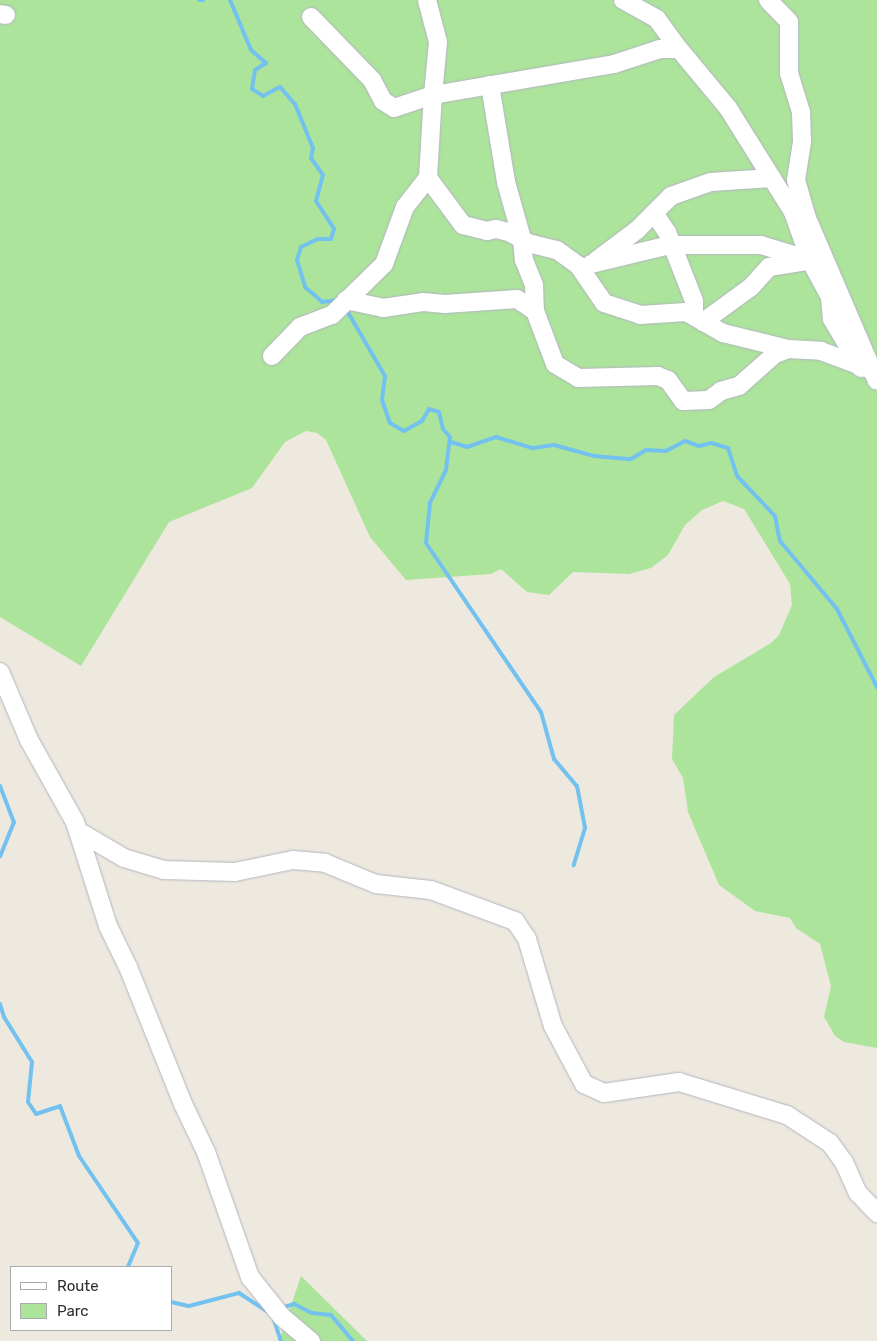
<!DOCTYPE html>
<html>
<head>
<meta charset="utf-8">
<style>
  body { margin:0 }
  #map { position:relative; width:877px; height:1341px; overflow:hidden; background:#eee9df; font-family:Rubik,sans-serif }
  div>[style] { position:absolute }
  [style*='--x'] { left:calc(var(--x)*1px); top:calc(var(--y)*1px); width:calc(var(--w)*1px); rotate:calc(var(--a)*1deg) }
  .green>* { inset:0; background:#ade49c }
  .stream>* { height:4px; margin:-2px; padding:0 2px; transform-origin:2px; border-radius:2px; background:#73c1ef }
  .roads { filter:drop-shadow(0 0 1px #b3b4c0) drop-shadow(0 0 1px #b3b4c0) }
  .minor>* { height:18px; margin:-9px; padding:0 9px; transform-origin:9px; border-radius:9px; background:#fff }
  span { translate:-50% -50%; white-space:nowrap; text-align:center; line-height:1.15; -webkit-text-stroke:4px #fff; paint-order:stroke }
  .legend { position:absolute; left:10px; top:1266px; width:162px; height:65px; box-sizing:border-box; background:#fff; border:1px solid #ababab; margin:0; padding:6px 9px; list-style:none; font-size:15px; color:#2d2d2d }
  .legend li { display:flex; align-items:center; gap:10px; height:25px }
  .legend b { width:25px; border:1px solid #ababab }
</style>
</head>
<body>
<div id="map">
  <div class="green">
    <div style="clip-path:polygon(0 0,877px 0,877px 1048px,844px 1042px,835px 1036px,824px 1017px,831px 986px,820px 944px,796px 928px,790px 918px,755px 911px,719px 885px,688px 812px,683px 778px,672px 759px,674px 715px,714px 677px,771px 643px,779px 635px,792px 605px,790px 584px,744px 509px,723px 501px,702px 510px,685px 525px,668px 555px,651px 568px,629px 574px,573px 572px,549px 595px,527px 592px,501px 569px,491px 574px,406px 580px,370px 537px,326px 440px,317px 433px,306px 431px,285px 442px,252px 488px,169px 522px,81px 666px,0 617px)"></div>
    <div style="clip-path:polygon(301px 1276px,367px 1341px,279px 1341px)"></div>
  </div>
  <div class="stream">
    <div style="--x:199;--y:0;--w:4;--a:0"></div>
    <div style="--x:230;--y:0;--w:54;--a:67.2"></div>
    <div style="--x:251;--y:50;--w:20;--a:41"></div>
    <div style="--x:266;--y:63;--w:13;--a:148"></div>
    <div style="--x:255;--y:70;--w:19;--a:99"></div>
    <div style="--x:252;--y:89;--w:13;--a:32"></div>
    <div style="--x:263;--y:96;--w:19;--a:-28"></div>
    <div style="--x:280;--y:87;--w:23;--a:49"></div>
    <div style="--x:295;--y:104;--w:48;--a:67.8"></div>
    <div style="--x:313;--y:148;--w:10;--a:101"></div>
    <div style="--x:311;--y:158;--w:21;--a:55"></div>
    <div style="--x:323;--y:175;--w:27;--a:105"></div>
    <div style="--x:316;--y:201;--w:33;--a:57"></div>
    <div style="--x:334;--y:229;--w:10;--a:107"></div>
    <div style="--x:331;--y:239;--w:13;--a:180"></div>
    <div style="--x:318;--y:239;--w:19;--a:155"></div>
    <div style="--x:301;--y:247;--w:14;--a:107"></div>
    <div style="--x:297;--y:260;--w:28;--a:73"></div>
    <div style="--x:305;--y:287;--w:23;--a:41"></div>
    <div style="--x:322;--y:302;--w:17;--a:-7"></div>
    <div style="--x:346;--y:309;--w:78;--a:59.8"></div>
    <div style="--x:385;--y:376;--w:24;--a:97"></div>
    <div style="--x:382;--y:400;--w:24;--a:71"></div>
    <div style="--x:390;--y:423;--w:16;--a:30"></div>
    <div style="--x:404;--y:431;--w:21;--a:-29"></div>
    <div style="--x:422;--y:421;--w:14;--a:-60"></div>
    <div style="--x:429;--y:409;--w:10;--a:17"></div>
    <div style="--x:439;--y:412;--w:17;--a:77"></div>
    <div style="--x:443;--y:429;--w:11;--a:49"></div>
    <div style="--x:450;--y:437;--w:33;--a:97"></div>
    <div style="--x:446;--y:470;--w:37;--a:116"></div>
    <div style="--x:430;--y:503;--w:40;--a:95.7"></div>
    <div style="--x:426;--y:543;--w:204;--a:55.8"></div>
    <div style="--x:541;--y:712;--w:49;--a:74.5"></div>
    <div style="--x:554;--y:759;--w:35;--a:50"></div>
    <div style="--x:577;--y:786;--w:43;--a:79.2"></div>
    <div style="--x:585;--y:828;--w:39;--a:107"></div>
    <div style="--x:451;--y:442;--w:17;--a:17"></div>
    <div style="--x:467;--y:447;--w:31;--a:-19"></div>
    <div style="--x:496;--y:437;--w:39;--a:17"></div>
    <div style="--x:533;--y:448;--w:21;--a:-8"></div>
    <div style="--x:554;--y:445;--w:41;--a:15.4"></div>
    <div style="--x:594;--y:456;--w:37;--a:5"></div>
    <div style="--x:631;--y:459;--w:17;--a:-31"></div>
    <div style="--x:646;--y:450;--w:20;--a:3"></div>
    <div style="--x:666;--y:451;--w:21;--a:-28"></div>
    <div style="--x:685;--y:441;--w:15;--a:20"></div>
    <div style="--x:699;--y:446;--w:12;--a:-14"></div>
    <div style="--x:711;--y:443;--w:18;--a:16"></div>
    <div style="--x:728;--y:448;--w:29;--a:72"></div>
    <div style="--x:737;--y:476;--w:55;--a:46.5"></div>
    <div style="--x:775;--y:516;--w:25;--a:79"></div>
    <div style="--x:780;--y:541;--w:89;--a:50"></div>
    <div style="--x:837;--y:609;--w:88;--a:62.9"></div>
    <div style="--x:0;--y:786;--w:39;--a:69"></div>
    <div style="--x:14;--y:822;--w:37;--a:112"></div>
    <div style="--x:0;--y:1004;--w:14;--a:73"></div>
    <div style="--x:4;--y:1017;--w:53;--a:58.1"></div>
    <div style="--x:32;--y:1062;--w:40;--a:95.7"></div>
    <div style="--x:28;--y:1102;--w:14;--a:56"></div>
    <div style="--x:36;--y:1114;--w:25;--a:-18"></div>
    <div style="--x:60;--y:1106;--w:53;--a:69.2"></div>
    <div style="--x:79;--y:1156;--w:105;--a:55.9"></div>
    <div style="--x:138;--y:1243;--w:26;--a:113"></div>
    <div style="--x:171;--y:1302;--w:18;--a:13"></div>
    <div style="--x:189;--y:1306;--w:52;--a:-14.6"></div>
    <div style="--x:239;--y:1293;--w:33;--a:33"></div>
    <div style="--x:281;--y:1308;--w:14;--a:-17"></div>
    <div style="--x:294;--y:1304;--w:20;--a:27"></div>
    <div style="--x:312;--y:1313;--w:19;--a:6"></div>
    <div style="--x:331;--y:1315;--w:34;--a:50"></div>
    <div style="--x:274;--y:1320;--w:22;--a:72"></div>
  </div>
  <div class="roads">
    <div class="minor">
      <div style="--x:623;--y:0;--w:39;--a:29"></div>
      <div style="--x:657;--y:19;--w:37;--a:54"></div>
      <div style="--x:768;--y:0;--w:30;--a:46"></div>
      <div style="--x:789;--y:22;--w:51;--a:90"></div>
      <div style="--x:789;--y:73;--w:41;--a:72.9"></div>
      <div style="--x:801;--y:112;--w:30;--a:88"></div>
      <div style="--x:802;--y:142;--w:38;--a:99"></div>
      <div style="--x:796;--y:180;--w:40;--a:74"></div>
      <div style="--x:807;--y:218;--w:177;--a:66.8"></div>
      <div style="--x:0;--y:14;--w:6;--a:9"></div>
      <div style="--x:311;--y:17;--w:88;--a:45.9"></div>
      <div style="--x:372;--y:80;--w:24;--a:62"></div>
      <div style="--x:383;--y:101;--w:13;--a:32"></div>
      <div style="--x:394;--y:108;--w:41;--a:-18.4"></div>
      <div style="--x:433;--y:95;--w:53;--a:-84.6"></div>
      <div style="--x:438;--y:42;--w:43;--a:-104.7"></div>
      <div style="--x:490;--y:85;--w:98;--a:80.6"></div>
      <div style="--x:506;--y:182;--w:59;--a:74.3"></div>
      <div style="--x:522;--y:239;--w:21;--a:85"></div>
      <div style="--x:524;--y:260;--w:27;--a:68"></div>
      <div style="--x:534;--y:285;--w:26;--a:88"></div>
      <div style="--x:535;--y:311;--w:57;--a:69.3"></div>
      <div style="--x:555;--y:364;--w:27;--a:31"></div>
      <div style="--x:578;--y:378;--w:80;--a:-1.4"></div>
      <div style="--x:658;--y:376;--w:11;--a:22"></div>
      <div style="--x:668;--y:380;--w:26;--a:54"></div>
      <div style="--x:683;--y:401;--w:26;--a:-2"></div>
      <div style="--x:709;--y:400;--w:15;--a:-37"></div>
      <div style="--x:721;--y:391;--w:19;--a:-16"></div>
      <div style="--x:739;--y:386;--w:48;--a:-41.6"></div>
      <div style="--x:775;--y:354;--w:14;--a:-21"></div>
      <div style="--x:428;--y:178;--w:83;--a:-86.6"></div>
      <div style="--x:433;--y:95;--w:184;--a:-9.7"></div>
      <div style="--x:614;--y:64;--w:48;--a:-18.1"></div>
      <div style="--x:660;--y:49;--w:19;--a:0"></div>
      <div style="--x:679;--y:49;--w:77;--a:50.3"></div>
      <div style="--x:728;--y:108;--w:123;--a:58"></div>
      <div style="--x:793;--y:212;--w:51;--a:70.5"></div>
      <div style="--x:810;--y:260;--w:42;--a:61.6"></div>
      <div style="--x:830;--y:297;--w:22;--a:85"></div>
      <div style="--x:832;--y:319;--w:57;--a:59.4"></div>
      <div style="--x:654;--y:213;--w:23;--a:56"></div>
      <div style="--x:667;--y:232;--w:74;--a:68.6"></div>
      <div style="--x:694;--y:301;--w:15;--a:90"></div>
      <div style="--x:597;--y:260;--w:50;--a:-36.9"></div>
      <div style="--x:637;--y:230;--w:48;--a:-45"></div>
      <div style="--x:671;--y:196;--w:42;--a:-19.3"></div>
      <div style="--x:711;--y:182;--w:61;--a:-3.8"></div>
      <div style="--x:591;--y:264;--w:81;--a:-13.5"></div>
      <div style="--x:670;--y:245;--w:91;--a:0"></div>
      <div style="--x:761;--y:245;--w:51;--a:17"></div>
      <div style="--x:346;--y:300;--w:38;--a:12"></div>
      <div style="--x:383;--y:308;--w:40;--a:-8.5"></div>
      <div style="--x:423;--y:302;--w:22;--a:5"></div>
      <div style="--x:445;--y:304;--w:72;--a:-4"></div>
      <div style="--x:517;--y:299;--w:22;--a:34"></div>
      <div style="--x:703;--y:322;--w:59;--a:-36.1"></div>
      <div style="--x:751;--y:287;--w:27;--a:-48"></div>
      <div style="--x:769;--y:267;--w:38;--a:-9"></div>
      <div style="--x:272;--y:356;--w:40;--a:-46"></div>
      <div style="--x:300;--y:327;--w:34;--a:-21"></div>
      <div style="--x:332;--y:315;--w:73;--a:-44.4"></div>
      <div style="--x:384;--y:264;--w:61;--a:-69.8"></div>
      <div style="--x:405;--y:207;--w:37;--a:-52"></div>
      <div style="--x:428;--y:178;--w:59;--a:53.3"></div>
      <div style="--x:463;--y:225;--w:25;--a:14"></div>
      <div style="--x:487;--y:231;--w:9;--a:-13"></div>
      <div style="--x:496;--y:229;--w:13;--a:13"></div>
      <div style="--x:509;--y:232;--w:22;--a:30"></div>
      <div style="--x:528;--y:243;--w:30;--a:14"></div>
      <div style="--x:557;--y:250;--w:26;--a:36"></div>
      <div style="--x:578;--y:265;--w:46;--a:55.6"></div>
      <div style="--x:604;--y:303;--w:38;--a:18"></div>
      <div style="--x:640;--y:315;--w:46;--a:-3.7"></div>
      <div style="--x:686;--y:312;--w:43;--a:29.6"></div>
      <div style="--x:723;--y:333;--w:67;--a:13.8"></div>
      <div style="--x:788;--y:349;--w:33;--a:3"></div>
      <div style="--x:821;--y:351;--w:54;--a:20.4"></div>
      <div style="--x:0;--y:672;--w:74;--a:66.9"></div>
      <div style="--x:29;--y:740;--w:94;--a:60.7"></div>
      <div style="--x:75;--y:822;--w:109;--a:72.4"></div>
      <div style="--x:108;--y:926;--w:46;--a:64"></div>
      <div style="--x:128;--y:967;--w:148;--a:68.1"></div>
      <div style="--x:183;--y:1104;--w:53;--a:64.4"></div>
      <div style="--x:206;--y:1152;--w:133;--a:70.6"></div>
      <div style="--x:250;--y:1277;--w:51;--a:51.3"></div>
      <div style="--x:282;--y:1317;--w:38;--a:40"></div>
      <div style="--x:78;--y:831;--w:53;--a:30.4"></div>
      <div style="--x:124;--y:858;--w:42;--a:16.7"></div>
      <div style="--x:164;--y:870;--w:71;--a:1.6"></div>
      <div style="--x:235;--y:872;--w:59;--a:-11.7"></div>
      <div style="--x:293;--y:860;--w:32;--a:5"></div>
      <div style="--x:325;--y:863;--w:55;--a:22.4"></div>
      <div style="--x:376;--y:884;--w:55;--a:6.2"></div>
      <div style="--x:431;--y:890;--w:90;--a:20.3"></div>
      <div style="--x:515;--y:921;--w:22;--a:56"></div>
      <div style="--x:527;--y:939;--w:91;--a:73.4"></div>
      <div style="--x:553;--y:1026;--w:66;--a:61.9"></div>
      <div style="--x:584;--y:1084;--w:22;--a:24"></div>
      <div style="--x:604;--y:1093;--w:76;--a:-8.3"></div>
      <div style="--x:679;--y:1082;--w:113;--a:17"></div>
      <div style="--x:787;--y:1115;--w:51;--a:33.1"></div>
      <div style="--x:830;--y:1143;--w:24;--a:54"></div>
      <div style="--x:844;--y:1162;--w:34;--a:66"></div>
      <div style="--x:858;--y:1193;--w:28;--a:46"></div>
    </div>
  </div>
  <ul class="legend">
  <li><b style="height:6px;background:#fff"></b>Route</li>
  <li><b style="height:14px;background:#ade49c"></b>Parc</li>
  </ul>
</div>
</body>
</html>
